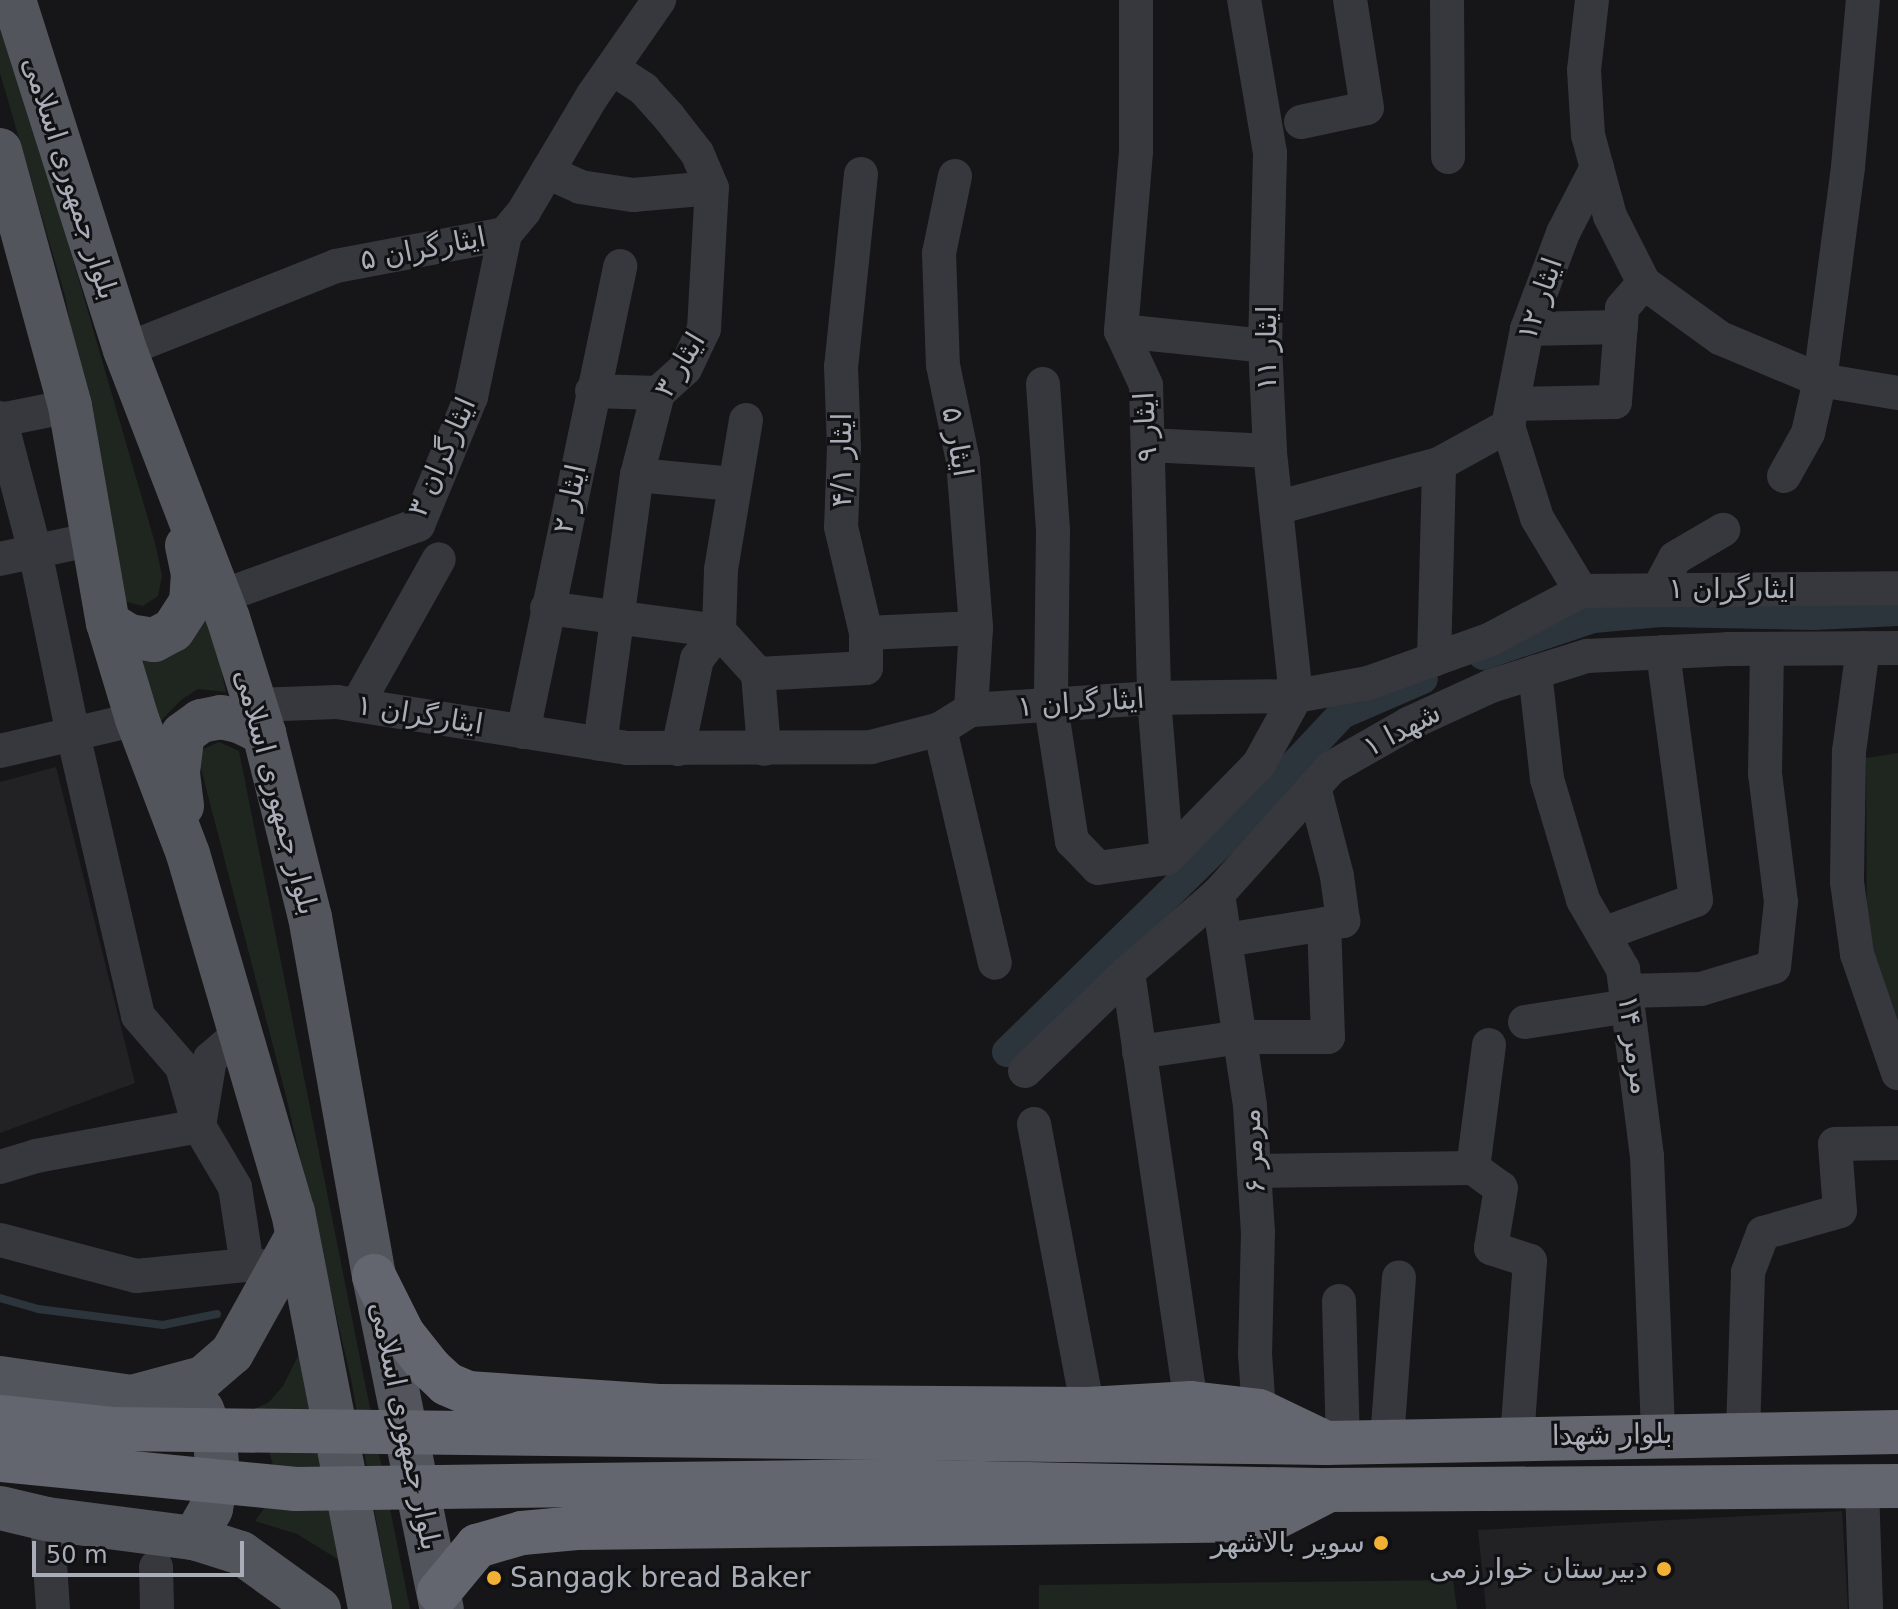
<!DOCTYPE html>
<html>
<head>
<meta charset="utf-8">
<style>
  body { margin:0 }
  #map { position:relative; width:1898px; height:1609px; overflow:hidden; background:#161618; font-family:"DejaVu Sans",Cairo,sans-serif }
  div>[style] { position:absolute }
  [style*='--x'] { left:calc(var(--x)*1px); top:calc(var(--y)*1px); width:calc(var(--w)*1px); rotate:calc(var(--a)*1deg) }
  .built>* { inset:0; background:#222225 }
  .green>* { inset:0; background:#1e261f }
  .stream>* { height:8px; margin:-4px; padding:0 4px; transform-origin:4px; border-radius:4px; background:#2c353c }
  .canal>* { height:30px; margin:-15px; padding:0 15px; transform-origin:15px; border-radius:15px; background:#2c353c }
  .minor>* { height:34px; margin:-17px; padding:0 17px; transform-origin:17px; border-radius:17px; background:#37383d }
  .major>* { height:44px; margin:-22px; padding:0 22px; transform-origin:22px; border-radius:22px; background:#53555c }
  .highway>* { height:44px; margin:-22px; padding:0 22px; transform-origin:22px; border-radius:22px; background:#63666e }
  .highway-bridge>* { height:44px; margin:-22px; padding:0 22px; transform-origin:22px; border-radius:22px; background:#63666e }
  .dots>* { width:22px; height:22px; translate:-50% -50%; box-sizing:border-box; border:4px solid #111113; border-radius:50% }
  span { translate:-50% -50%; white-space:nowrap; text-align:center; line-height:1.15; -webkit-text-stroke:6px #111113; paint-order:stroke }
  .street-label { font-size:28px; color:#a8adb8 }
  .poi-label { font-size:28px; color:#a8adb8 }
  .right { translate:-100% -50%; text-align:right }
  .left { translate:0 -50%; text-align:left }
  .scale { position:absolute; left:32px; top:1541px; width:212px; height:36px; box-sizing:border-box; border:4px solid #a8adb8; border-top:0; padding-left:10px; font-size:24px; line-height:28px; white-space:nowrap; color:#a8adb8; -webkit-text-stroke:6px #111113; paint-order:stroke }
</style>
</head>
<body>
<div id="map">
  <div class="built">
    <div style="clip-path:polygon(56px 767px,135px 1083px,0 1133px,0 782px)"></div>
    <div style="clip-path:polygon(1842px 1511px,1848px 1609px,1486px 1609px,1478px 1530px)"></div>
  </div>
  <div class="green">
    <div style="clip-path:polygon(0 8px,155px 543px,162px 576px,158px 596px,143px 606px,123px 601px,65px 296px,0 73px)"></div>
    <div style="clip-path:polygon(205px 597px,226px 692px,198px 689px,181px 700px,157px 725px,134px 650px)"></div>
    <div style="clip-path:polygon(219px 742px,239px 751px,410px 1609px,392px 1609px,352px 1384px,286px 1096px,198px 757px,203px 749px)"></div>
    <div style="clip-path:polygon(1898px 753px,1898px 1020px,1867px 938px,1866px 758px)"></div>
    <div style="clip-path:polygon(301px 1350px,339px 1560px,297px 1534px,255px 1521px,270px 1500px,275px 1471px,265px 1439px,241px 1416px,269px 1402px,283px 1386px)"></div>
    <div style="clip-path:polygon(1453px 1580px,1457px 1609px,1039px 1609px,1039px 1585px)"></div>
  </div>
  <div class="stream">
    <div style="--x:0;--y:1298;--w:40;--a:16"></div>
    <div style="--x:38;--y:1309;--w:126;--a:7.3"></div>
    <div style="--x:163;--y:1325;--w:55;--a:-11.5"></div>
  </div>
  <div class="canal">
    <div style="--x:1483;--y:655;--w:116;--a:-18.6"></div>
    <div style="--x:1593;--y:618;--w:68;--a:-5"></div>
    <div style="--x:1661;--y:612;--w:152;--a:1.1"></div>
    <div style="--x:1813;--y:615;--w:85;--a:-2.7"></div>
    <div style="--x:1007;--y:1052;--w:303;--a:-44.3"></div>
    <div style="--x:1224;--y:840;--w:173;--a:-46.9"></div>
    <div style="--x:1342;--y:714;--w:88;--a:-23.4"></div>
  </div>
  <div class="minor">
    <div style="--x:1136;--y:0;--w:152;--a:90"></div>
    <div style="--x:1136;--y:152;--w:180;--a:94.8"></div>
    <div style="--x:1121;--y:331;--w:60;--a:65.2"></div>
    <div style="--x:1146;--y:385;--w:313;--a:88.5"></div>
    <div style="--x:1154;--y:698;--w:161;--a:85.4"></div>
    <div style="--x:1447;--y:0;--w:157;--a:89.6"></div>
    <div style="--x:1592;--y:0;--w:70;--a:96.5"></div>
    <div style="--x:1584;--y:70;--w:65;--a:86.5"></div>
    <div style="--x:1588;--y:135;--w:84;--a:74.8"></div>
    <div style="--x:1610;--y:216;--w:75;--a:63.1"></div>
    <div style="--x:1644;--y:283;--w:94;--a:35.9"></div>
    <div style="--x:1720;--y:338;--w:108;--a:22.8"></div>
    <div style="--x:1820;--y:380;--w:79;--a:9.5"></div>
    <div style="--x:1301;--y:122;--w:67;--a:-12"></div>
    <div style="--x:1367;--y:108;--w:109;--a:-98.9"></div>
    <div style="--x:547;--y:172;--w:36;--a:24"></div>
    <div style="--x:580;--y:187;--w:54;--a:8.6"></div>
    <div style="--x:633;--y:195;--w:79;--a:-5.1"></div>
    <div style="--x:861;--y:174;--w:193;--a:95.9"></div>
    <div style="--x:841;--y:366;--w:81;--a:87.9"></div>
    <div style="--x:844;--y:447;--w:80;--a:92.1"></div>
    <div style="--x:841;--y:527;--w:109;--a:76.7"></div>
    <div style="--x:866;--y:633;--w:110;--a:-2.6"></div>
    <div style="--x:955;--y:176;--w:79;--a:101.7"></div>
    <div style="--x:939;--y:253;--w:112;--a:88"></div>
    <div style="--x:943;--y:365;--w:98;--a:78.2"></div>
    <div style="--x:963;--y:461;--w:168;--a:85.5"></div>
    <div style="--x:976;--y:628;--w:82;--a:93.5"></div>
    <div style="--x:1527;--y:329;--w:94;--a:-1.2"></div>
    <div style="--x:1121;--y:331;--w:145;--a:5.9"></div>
    <div style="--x:125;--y:350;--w:227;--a:-21.7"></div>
    <div style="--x:336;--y:266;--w:172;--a:-10.7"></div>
    <div style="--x:505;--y:234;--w:30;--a:-50"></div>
    <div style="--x:524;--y:211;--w:135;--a:-59.3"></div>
    <div style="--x:593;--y:95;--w:116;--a:-55.2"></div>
    <div style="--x:1043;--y:384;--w:146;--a:86.1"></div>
    <div style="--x:1053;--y:530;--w:176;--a:90.7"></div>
    <div style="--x:1051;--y:706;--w:137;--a:81.2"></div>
    <div style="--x:1072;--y:841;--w:37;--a:46"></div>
    <div style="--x:1098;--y:868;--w:70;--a:-8.2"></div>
    <div style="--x:1167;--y:858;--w:132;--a:-45.6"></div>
    <div style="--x:1259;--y:764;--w:77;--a:-61.4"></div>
    <div style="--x:1296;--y:696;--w:246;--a:-96.1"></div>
    <div style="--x:1270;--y:451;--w:105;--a:-92.7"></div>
    <div style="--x:1265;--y:346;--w:193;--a:-88.5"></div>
    <div style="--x:1270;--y:153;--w:155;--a:-99.6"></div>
    <div style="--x:592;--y:391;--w:66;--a:1.7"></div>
    <div style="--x:1513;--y:404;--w:102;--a:-1.1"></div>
    <div style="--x:1615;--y:402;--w:94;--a:-85.7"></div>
    <div style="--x:1622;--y:308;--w:33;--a:-49"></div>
    <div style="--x:0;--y:418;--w:138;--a:75.3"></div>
    <div style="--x:35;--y:551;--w:187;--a:78.3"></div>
    <div style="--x:73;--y:734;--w:289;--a:77"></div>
    <div style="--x:138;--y:1016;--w:67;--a:49.2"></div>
    <div style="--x:182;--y:1067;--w:61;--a:73.9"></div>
    <div style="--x:199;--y:1126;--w:71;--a:59.5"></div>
    <div style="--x:235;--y:1187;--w:79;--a:81.3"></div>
    <div style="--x:0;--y:420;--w:71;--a:-11.3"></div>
    <div style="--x:746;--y:420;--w:152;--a:99.5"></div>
    <div style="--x:721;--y:570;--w:61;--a:91.9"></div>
    <div style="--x:719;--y:631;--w:58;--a:47.8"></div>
    <div style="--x:758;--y:674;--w:75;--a:85.4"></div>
    <div style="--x:1148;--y:445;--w:122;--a:2.8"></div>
    <div style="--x:637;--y:475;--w:97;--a:5.3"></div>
    <div style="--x:1784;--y:476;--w:49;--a:-60.8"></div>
    <div style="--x:1808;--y:433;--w:54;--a:-77.2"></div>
    <div style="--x:1820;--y:380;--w:215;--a:-82.5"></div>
    <div style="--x:1848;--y:167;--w:168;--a:-84.9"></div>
    <div style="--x:1276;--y:508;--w:169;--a:-15.1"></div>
    <div style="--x:1439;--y:464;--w:79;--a:-28.8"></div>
    <div style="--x:0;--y:559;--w:95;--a:-12.1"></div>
    <div style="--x:1658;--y:590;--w:36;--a:-62"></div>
    <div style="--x:1675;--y:558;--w:56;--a:-30.3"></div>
    <div style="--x:1581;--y:591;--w:85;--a:-121.1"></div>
    <div style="--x:1537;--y:518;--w:96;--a:-107.5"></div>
    <div style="--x:1508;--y:426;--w:99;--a:-78.9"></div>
    <div style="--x:1527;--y:329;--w:103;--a:-69.4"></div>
    <div style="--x:1563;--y:233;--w:74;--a:-62.7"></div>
    <div style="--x:220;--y:597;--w:211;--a:-20"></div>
    <div style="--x:418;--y:525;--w:139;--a:-67.5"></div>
    <div style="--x:471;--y:397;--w:167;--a:-78.2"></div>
    <div style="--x:547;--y:608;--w:174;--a:7.6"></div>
    <div style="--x:1863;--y:648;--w:104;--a:97.7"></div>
    <div style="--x:1849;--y:751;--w:131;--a:90.9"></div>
    <div style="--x:1847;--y:882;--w:73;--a:82.1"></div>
    <div style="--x:1857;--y:954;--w:126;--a:71"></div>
    <div style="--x:1434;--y:660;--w:196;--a:-88.5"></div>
    <div style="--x:1535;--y:672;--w:108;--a:83.6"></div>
    <div style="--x:1547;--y:779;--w:126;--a:73.4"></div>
    <div style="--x:1583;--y:900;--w:80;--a:59.9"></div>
    <div style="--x:1623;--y:969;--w:189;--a:82.7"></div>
    <div style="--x:1647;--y:1156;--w:278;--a:87.7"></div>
    <div style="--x:758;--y:674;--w:108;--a:-3.2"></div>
    <div style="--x:866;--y:668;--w:35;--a:-90"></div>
    <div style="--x:255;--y:705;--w:82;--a:-2.1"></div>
    <div style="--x:337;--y:702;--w:294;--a:9"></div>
    <div style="--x:627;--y:748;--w:244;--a:-0.2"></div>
    <div style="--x:871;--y:747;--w:71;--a:-14.6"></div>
    <div style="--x:940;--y:729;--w:36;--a:-32"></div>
    <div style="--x:971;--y:710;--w:183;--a:-3.8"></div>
    <div style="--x:1154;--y:698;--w:142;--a:-0.8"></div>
    <div style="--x:1296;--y:696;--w:73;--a:-10.2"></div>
    <div style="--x:1368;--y:683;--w:128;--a:-19.6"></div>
    <div style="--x:1489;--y:640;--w:104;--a:-28"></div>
    <div style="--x:1581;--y:591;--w:317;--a:-0.5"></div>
    <div style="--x:357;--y:705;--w:167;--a:-60.7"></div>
    <div style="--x:940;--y:729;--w:240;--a:76.8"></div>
    <div style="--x:523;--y:732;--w:476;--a:-78.2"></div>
    <div style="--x:600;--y:744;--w:272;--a:-82.2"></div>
    <div style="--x:637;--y:475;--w:85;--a:-75.6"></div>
    <div style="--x:658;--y:393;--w:36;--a:-42"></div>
    <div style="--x:685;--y:369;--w:44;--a:-64.6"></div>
    <div style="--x:704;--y:329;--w:141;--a:-86.8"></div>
    <div style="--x:712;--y:188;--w:38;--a:-113"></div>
    <div style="--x:697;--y:153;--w:46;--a:-127.9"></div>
    <div style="--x:669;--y:117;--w:38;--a:-132"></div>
    <div style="--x:644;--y:89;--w:38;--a:-147"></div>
    <div style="--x:678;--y:749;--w:92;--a:-78.1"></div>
    <div style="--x:697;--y:659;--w:36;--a:-52"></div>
    <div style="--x:0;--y:751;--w:141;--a:-13.1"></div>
    <div style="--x:1218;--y:894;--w:214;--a:81.4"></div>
    <div style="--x:1250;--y:1106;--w:126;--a:86.4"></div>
    <div style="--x:1258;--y:1232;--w:122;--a:91.4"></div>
    <div style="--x:1255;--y:1354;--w:57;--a:86"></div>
    <div style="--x:1603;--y:934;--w:99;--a:-20.1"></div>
    <div style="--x:1696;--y:900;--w:250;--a:-97.6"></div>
    <div style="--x:1226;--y:940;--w:119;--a:-9.2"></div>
    <div style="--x:1343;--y:921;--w:45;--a:-97.6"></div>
    <div style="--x:1337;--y:876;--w:92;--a:-104.5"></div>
    <div style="--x:1128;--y:972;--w:436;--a:81.7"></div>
    <div style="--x:1626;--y:991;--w:75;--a:-1.5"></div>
    <div style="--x:1701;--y:989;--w:76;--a:-16.8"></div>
    <div style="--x:1774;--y:967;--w:65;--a:-83.9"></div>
    <div style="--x:1781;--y:902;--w:129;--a:-97.1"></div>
    <div style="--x:1765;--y:774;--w:125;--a:-89.1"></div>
    <div style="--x:1525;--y:1022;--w:104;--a:-8.8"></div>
    <div style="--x:1489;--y:1045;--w:124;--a:97.4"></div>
    <div style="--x:1473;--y:1168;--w:34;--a:36"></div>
    <div style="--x:1501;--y:1188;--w:61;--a:99.5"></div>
    <div style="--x:1491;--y:1248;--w:41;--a:18.4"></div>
    <div style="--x:1530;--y:1261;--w:176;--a:94.2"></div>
    <div style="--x:1139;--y:1052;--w:103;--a:-8.4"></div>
    <div style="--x:1241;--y:1037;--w:87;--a:0"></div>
    <div style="--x:1328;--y:1037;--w:113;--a:-92"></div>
    <div style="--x:1025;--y:1071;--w:143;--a:-43.9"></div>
    <div style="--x:1128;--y:972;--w:119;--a:-40.9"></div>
    <div style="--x:1218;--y:894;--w:169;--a:-48.1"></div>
    <div style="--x:1331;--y:768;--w:89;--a:-29.7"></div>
    <div style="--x:1408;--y:724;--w:91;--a:-24.6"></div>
    <div style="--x:1491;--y:686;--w:101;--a:-17.4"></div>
    <div style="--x:1587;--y:656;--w:141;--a:-2.8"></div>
    <div style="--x:1728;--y:649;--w:170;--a:-0.3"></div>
    <div style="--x:1034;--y:1124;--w:290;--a:79.3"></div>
    <div style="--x:0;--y:1167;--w:38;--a:-17"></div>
    <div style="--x:36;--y:1156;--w:166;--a:-10.4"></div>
    <div style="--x:199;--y:1126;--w:68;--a:-80.7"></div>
    <div style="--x:210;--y:1059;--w:43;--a:-41.2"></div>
    <div style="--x:1254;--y:1171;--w:219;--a:-0.8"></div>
    <div style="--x:0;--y:1240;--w:141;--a:14.8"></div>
    <div style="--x:136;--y:1276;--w:112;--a:-5.7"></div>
    <div style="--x:247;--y:1265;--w:23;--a:5"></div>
    <div style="--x:1339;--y:1301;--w:141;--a:88.4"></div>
    <div style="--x:1743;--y:1433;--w:161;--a:-88.2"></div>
    <div style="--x:1748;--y:1272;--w:42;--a:-69"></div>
    <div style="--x:1763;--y:1233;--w:80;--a:-15.9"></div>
    <div style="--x:1840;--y:1211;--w:67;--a:-94.3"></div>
    <div style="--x:1835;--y:1144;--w:63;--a:-0.9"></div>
    <div style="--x:1387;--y:1440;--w:163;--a:-85.8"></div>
    <div style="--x:1862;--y:1487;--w:122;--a:88.1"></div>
    <div style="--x:47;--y:1519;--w:90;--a:86.2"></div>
    <div style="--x:156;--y:1567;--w:42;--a:88.6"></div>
  </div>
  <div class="major">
    <div style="--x:14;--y:0;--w:367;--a:72.4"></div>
    <div style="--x:125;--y:350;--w:287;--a:69"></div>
    <div style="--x:228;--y:618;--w:121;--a:72.6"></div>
    <div style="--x:264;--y:733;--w:190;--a:76"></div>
    <div style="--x:310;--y:917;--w:365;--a:79.9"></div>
    <div style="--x:374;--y:1276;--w:340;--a:78.5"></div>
    <div style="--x:0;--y:150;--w:265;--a:74.7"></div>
    <div style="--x:70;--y:406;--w:220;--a:80.1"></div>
    <div style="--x:108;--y:623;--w:100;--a:73.2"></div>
    <div style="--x:137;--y:719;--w:144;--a:69.3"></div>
    <div style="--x:188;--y:854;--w:373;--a:73.7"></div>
    <div style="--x:293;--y:1212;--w:404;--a:79"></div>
    <div style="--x:108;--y:623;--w:25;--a:32"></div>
    <div style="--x:129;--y:636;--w:25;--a:9"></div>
    <div style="--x:154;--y:640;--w:21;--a:-28"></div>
    <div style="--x:173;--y:630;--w:33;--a:-57"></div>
    <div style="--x:191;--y:602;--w:28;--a:-86"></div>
    <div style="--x:193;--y:574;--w:29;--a:-102"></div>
    <div style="--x:182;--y:806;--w:34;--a:-97"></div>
    <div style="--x:178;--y:772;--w:38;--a:-83"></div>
    <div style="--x:183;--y:734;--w:22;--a:-36"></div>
    <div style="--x:201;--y:721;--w:20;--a:-11"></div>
    <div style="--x:221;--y:717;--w:18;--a:13"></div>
    <div style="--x:239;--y:721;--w:28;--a:26"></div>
    <div style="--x:0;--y:1378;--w:133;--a:8.2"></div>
    <div style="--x:132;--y:1397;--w:73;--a:-15"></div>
    <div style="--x:203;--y:1378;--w:38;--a:-41"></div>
    <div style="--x:232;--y:1353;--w:132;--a:-60.9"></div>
    <div style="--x:194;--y:1400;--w:13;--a:51"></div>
    <div style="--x:202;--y:1410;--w:34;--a:67"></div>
    <div style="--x:215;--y:1441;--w:34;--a:85"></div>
    <div style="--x:218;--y:1475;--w:35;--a:102"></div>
    <div style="--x:211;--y:1509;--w:34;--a:120"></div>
    <div style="--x:0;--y:1508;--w:48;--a:13.2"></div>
    <div style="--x:47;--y:1519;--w:148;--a:7.4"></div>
    <div style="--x:194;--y:1538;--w:49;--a:17.7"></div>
    <div style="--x:241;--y:1553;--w:96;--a:35.7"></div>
  </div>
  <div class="highway">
    <div style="--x:374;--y:1276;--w:65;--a:63.4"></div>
    <div style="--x:403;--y:1334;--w:43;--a:51.5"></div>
    <div style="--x:430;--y:1368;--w:23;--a:43"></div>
    <div style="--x:447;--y:1384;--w:23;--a:23"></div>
    <div style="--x:468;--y:1393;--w:191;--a:3.9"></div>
    <div style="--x:659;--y:1406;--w:429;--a:0.4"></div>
    <div style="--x:1088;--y:1409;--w:103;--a:-3.3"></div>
    <div style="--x:1191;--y:1403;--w:68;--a:6.7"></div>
    <div style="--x:1259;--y:1411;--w:74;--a:25.5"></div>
    <div style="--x:1326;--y:1443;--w:572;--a:-1.1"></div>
    <div style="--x:439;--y:1592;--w:60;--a:-50.4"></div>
    <div style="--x:477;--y:1546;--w:47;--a:-16.1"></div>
    <div style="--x:522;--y:1533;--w:55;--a:-5.2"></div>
    <div style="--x:577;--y:1528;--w:694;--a:-0.66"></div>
    <div style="--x:1271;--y:1520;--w:65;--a:-27.3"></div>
    <div style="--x:1329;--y:1490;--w:569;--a:-0.4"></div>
  </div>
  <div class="highway-bridge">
    <div style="--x:0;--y:1417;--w:115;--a:6"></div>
    <div style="--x:114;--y:1429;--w:1212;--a:0.66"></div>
    <div style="--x:0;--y:1460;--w:297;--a:5.6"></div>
    <div style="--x:296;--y:1489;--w:587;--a:-0.78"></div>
    <div style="--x:883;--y:1481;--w:446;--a:1.2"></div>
  </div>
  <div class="dots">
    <div style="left:1381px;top:1543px;background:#f2b134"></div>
    <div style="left:1664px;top:1569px;background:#f2b134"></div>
    <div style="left:494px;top:1578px;background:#f2b134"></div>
  </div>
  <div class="street-label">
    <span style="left:70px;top:178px;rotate:72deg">بلوار جمهوری اسلامی</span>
    <span style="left:423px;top:249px;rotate:-11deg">ایثارگران ۵</span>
    <span style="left:1540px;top:299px;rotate:-71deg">ایثار ۱۲</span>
    <span style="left:1267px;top:348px;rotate:-90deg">ایثار ۱۱</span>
    <span style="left:680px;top:365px;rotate:-59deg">ایثار ۳</span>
    <span style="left:1146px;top:427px;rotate:-93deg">ایثار ۹</span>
    <span style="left:957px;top:442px;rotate:80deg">ایثار ۵</span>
    <span style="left:442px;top:457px;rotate:-66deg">ایثارگران ۳</span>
    <span style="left:842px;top:460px;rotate:-90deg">ایثار ۴/۱</span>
    <span style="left:570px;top:499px;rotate:-78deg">ایثار ۲</span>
    <span style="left:1732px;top:589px">ایثارگران ۱</span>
    <span style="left:1081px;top:703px;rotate:-4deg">ایثارگران ۱</span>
    <span style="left:420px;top:715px;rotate:9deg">ایثارگران ۱</span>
    <span style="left:1402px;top:730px;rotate:-28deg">شهدا ۱</span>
    <span style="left:276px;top:792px;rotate:75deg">بلوار جمهوری اسلامی</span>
    <span style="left:1634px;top:1045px;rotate:82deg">مرمر ۱۴</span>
    <span style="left:1253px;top:1151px;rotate:-94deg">مرمر ۶</span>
    <span style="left:405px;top:1426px;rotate:78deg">بلوار جمهوری اسلامی</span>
    <span style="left:1612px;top:1435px;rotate:-1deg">بلوار شهدا</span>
  </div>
  <div class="poi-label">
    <span class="right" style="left:1365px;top:1543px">سوپر بالاشهر</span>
    <span class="right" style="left:1648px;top:1569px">دبیرستان خوارزمی</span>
    <span class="left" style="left:510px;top:1578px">Sangagk bread Baker</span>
  </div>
  <div class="scale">50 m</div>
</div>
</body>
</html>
